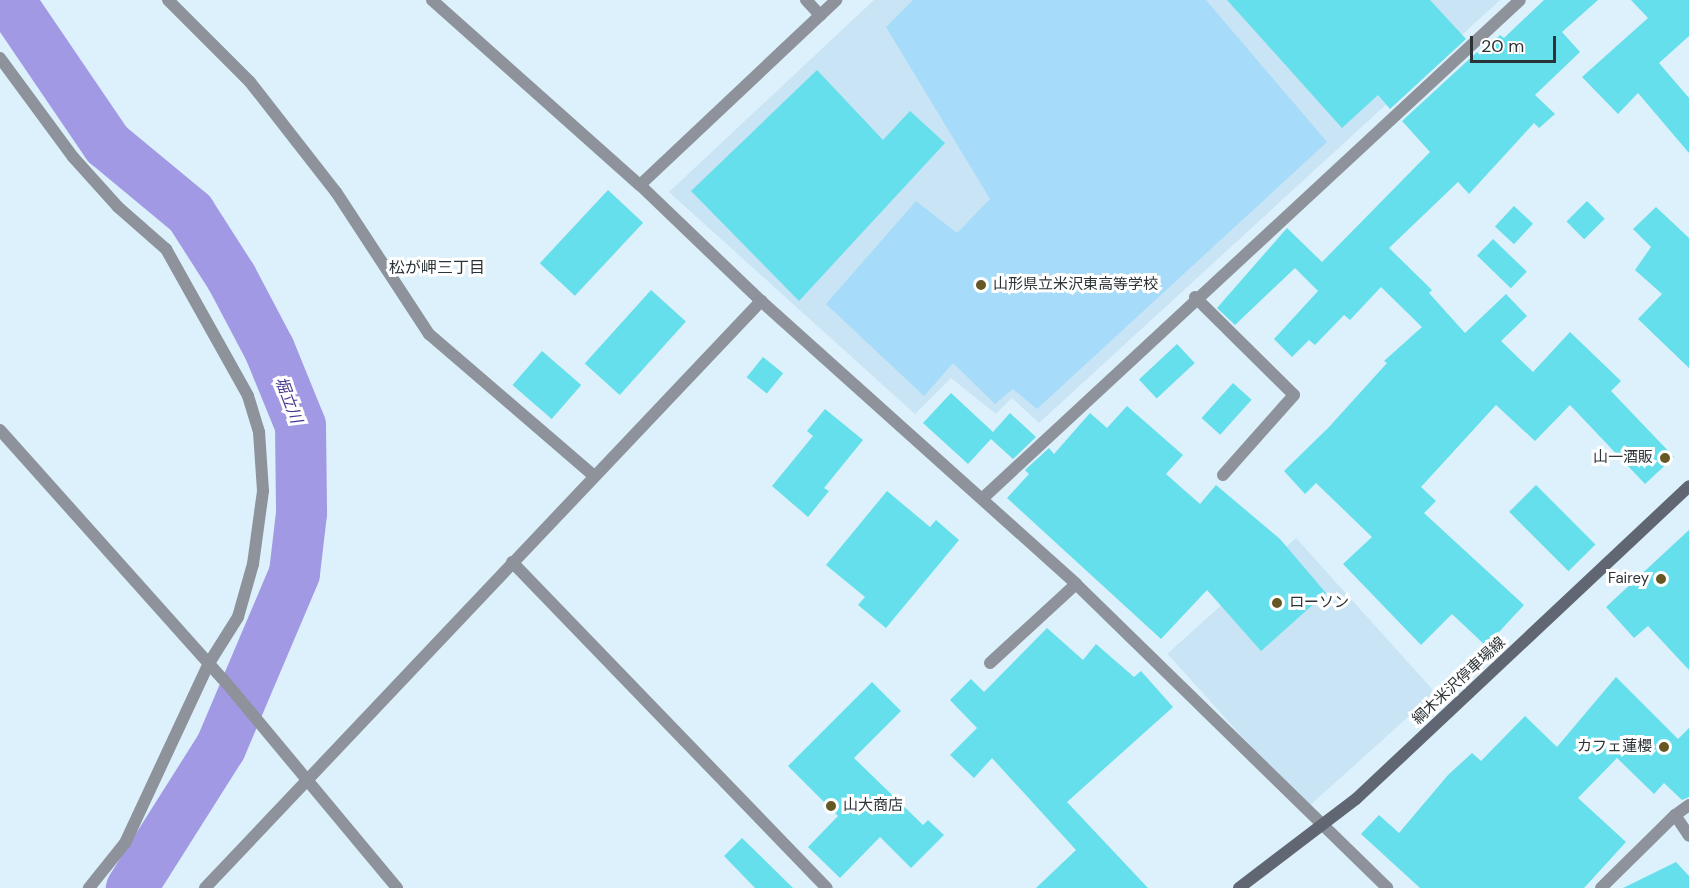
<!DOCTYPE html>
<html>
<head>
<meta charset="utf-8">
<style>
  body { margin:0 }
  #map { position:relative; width:1689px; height:888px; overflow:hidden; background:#dcf1fc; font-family:"DM Sans","Noto Sans JP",sans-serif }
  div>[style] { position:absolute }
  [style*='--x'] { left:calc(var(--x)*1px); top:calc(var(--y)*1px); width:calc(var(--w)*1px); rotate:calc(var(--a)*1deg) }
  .built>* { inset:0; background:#c9e4f4; transform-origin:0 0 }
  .green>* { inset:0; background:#a6dcf9 }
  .river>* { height:51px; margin:-25.5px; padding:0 25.5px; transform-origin:25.5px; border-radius:25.5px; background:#a299e5 }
  .building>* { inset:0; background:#65dfeb; transform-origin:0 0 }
  .minor>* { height:12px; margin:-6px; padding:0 6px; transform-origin:6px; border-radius:6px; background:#8e929a }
  .tertiary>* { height:12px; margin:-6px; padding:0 6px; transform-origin:6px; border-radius:6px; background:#8e929a }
  .secondary>* { height:12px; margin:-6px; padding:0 6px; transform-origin:6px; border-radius:6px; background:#616772 }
  .dots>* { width:16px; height:16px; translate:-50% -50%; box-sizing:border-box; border:3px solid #fff; border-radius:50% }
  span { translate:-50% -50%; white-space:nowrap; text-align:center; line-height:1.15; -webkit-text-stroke:6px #fff; paint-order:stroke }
  .poi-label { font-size:15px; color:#2b3337 }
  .left { translate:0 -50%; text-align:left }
  .right { translate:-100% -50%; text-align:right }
  .street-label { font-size:15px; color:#2b3337 }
  .neighbourhood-label { font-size:16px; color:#2b3337 }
  .water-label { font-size:16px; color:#4b3891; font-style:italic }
  .scale { position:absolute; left:1470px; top:36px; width:86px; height:27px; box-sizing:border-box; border:3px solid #2b3337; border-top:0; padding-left:8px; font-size:18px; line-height:21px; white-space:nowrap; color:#2b3337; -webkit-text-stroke:4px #fff; paint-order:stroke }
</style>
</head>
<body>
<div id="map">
  <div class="built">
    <div style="clip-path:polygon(874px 0,1500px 0,1039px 423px,1012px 398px,996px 414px,951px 378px,915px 414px,669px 192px)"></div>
    <div style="left:1296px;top:538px;width:208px;height:173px;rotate:48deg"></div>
  </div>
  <div class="green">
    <div style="clip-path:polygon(913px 0,1206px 0,1327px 142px,1037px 409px,1013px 389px,995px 404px,953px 363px,924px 396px,826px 304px,916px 201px,957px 233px,990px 199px,886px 27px)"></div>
  </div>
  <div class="river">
    <div style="--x:9;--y:0;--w:174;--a:55.8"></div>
    <div style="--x:107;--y:144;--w:108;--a:39.7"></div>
    <div style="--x:190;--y:213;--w:76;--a:57.4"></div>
    <div style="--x:231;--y:277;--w:81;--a:62.2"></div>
    <div style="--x:269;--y:349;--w:82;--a:67.8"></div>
    <div style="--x:300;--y:425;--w:88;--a:89.3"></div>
    <div style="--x:301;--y:513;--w:60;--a:96.7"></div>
    <div style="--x:294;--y:573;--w:189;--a:113"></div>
    <div style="--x:220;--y:747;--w:167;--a:122.3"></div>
  </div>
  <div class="building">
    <div style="clip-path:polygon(1227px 0,1430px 0,1466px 39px,1390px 109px,1378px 95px,1342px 128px)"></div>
    <div style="clip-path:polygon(1544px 0,1598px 0,1562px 32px,1580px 52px,1535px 95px,1555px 114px,1539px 128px,1534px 123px,1469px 194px,1458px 182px,1389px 248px,1432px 290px,1429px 293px,1465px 333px,1506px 294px,1527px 316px,1501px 341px,1533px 372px,1570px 332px,1621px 381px,1611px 391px,1674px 457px,1645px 484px,1570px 405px,1535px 441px,1496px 405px,1421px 487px,1436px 501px,1424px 513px,1524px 605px,1486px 646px,1452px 614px,1421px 645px,1343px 564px,1372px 537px,1316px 483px,1305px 494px,1284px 471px,1329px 427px,1387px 363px,1384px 361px,1422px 327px,1381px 287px,1350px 320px,1344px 315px,1315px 345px,1309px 340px,1292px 357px,1274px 339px,1318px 291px,1295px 268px,1235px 325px,1217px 308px,1287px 228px,1322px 262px,1430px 152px,1402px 121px,1477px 52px,1480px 55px,1500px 35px,1504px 38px)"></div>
    <div style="clip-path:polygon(1631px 0,1689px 0,1689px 36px,1659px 63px,1689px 98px,1689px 153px,1638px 93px,1618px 114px,1582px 77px,1648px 18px)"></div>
    <div style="clip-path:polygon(817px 70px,883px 140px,910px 111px,945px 143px,799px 301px,691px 191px)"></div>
    <div style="left:608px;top:190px;width:48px;height:100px;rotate:43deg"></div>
    <div style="left:1587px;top:201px;width:25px;height:29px;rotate:45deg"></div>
    <div style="left:1514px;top:206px;width:26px;height:28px;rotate:43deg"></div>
    <div style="clip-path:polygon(1656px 207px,1689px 238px,1689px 368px,1638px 319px,1662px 294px,1635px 270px,1651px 247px,1633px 229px)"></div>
    <div style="left:1493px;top:239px;width:47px;height:23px;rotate:44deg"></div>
    <div style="left:651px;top:290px;width:47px;height:99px;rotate:42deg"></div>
    <div style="left:1177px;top:344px;width:26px;height:52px;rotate:47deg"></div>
    <div style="left:542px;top:351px;width:52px;height:45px;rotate:41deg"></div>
    <div style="left:763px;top:357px;width:26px;height:26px;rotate:39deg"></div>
    <div style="left:1233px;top:383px;width:25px;height:47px;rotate:42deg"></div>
    <div style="clip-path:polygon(951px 393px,993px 432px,1010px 413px,1036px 437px,1013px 459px,991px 439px,968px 464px,923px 423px)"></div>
    <div style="clip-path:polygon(1127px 406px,1183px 455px,1166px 474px,1200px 504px,1216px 485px,1280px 539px,1326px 593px,1261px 651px,1207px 590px,1161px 639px,1007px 498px,1029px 474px,1025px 470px,1049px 448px,1054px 454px,1090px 413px,1107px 428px)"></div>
    <div style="clip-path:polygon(825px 409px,863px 440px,824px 488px,829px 491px,808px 517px,772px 486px,813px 436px,807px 431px)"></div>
    <div style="left:1536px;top:485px;width:84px;height:38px;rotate:45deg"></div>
    <div style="clip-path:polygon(887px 491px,930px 527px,936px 520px,959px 540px,886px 628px,858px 605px,865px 597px,826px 565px)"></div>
    <div style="clip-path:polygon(1689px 530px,1689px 670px,1648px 626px,1634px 638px,1606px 607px)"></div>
    <div style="clip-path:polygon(1047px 628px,1083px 660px,1096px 644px,1134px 677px,1141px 671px,1173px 707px,1067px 802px,1148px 888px,1036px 888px,1076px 850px,992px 758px,974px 778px,950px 755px,977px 728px,950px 700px,971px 679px,984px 692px)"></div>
    <div style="clip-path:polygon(1616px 677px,1678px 739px,1689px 728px,1689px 797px,1682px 800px,1664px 783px,1654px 794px,1617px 758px,1578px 798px,1626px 842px,1584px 888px,1420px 888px,1361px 834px,1379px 815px,1399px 833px,1448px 775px,1472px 753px,1481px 761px,1525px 716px,1557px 747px)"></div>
    <div style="clip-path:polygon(872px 682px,901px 711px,854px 758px,923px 825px,928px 820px,944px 835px,911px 868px,880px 837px,840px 878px,808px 847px,838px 816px,788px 766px)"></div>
    <div style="clip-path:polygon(742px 838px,793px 888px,755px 888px,724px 856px)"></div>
    <div style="clip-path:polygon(1676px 862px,1689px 876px,1689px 888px,1623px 888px)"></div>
  </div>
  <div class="minor">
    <div style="--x:168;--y:0;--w:116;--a:45"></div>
    <div style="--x:250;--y:82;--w:140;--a:52"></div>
    <div style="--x:336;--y:192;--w:170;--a:56.8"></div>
    <div style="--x:429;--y:334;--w:218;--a:40.7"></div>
    <div style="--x:806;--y:0;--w:21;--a:47"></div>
    <div style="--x:0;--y:58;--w:123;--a:53.6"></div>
    <div style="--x:73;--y:157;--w:67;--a:48"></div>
    <div style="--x:118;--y:207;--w:64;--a:41.2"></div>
    <div style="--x:166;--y:249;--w:168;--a:60.8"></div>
    <div style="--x:248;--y:396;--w:38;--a:73"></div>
    <div style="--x:259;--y:432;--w:59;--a:86.1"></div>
    <div style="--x:263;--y:491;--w:74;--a:97.8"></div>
    <div style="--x:253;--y:564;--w:55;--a:105.8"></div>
    <div style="--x:238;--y:617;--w:54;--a:122.2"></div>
    <div style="--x:209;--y:663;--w:199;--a:115"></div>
    <div style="--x:125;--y:843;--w:58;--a:128.7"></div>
    <div style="--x:640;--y:185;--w:168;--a:43.8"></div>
    <div style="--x:761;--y:301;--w:423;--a:41.9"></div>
    <div style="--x:1076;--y:584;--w:435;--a:44.3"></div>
    <div style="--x:1195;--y:297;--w:139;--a:44.7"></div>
    <div style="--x:1294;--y:395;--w:107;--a:131.6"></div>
    <div style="--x:0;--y:430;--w:334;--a:48.2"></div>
    <div style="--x:223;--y:679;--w:272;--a:50.2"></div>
    <div style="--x:983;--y:498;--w:732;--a:-42.84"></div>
    <div style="--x:512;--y:562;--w:453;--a:46"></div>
    <div style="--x:990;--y:663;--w:117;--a:-42.6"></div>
    <div style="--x:1689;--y:805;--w:17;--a:144"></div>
    <div style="--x:1675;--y:815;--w:25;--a:56"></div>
    <div style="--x:205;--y:888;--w:809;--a:-46.55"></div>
    <div style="--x:1601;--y:888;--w:104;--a:-44.6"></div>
  </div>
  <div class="tertiary">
    <div style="--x:432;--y:0;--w:278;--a:41.7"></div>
    <div style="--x:640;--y:185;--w:270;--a:-43.3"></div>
  </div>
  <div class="secondary">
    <div style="--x:1239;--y:888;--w:147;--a:-37.3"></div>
    <div style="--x:1356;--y:799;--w:457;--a:-43.2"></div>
  </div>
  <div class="dots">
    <div style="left:981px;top:285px;background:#675724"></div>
    <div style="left:1665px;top:458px;background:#675724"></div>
    <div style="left:1661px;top:579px;background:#675724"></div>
    <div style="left:1277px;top:603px;background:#675724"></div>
    <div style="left:1664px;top:747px;background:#675724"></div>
    <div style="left:831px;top:806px;background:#675724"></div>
  </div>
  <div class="poi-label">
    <span class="left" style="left:993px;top:285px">山形県立米沢東高等学校</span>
    <span class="right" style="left:1653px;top:458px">山一酒販</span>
    <span class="right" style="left:1649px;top:579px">Fairey</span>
    <span class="left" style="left:1289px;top:603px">ローソン</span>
    <span class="right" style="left:1652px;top:747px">カフェ蓮櫻</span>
    <span class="left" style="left:843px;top:806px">山大商店</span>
  </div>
  <div class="street-label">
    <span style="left:1459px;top:681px;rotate:-43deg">綱木米沢停車場線</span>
  </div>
  <div class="neighbourhood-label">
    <span style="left:437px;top:268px">松が岬三丁目</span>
  </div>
  <div class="water-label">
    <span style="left:288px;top:400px;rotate:69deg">堀立川</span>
  </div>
  <div class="scale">20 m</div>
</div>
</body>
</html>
